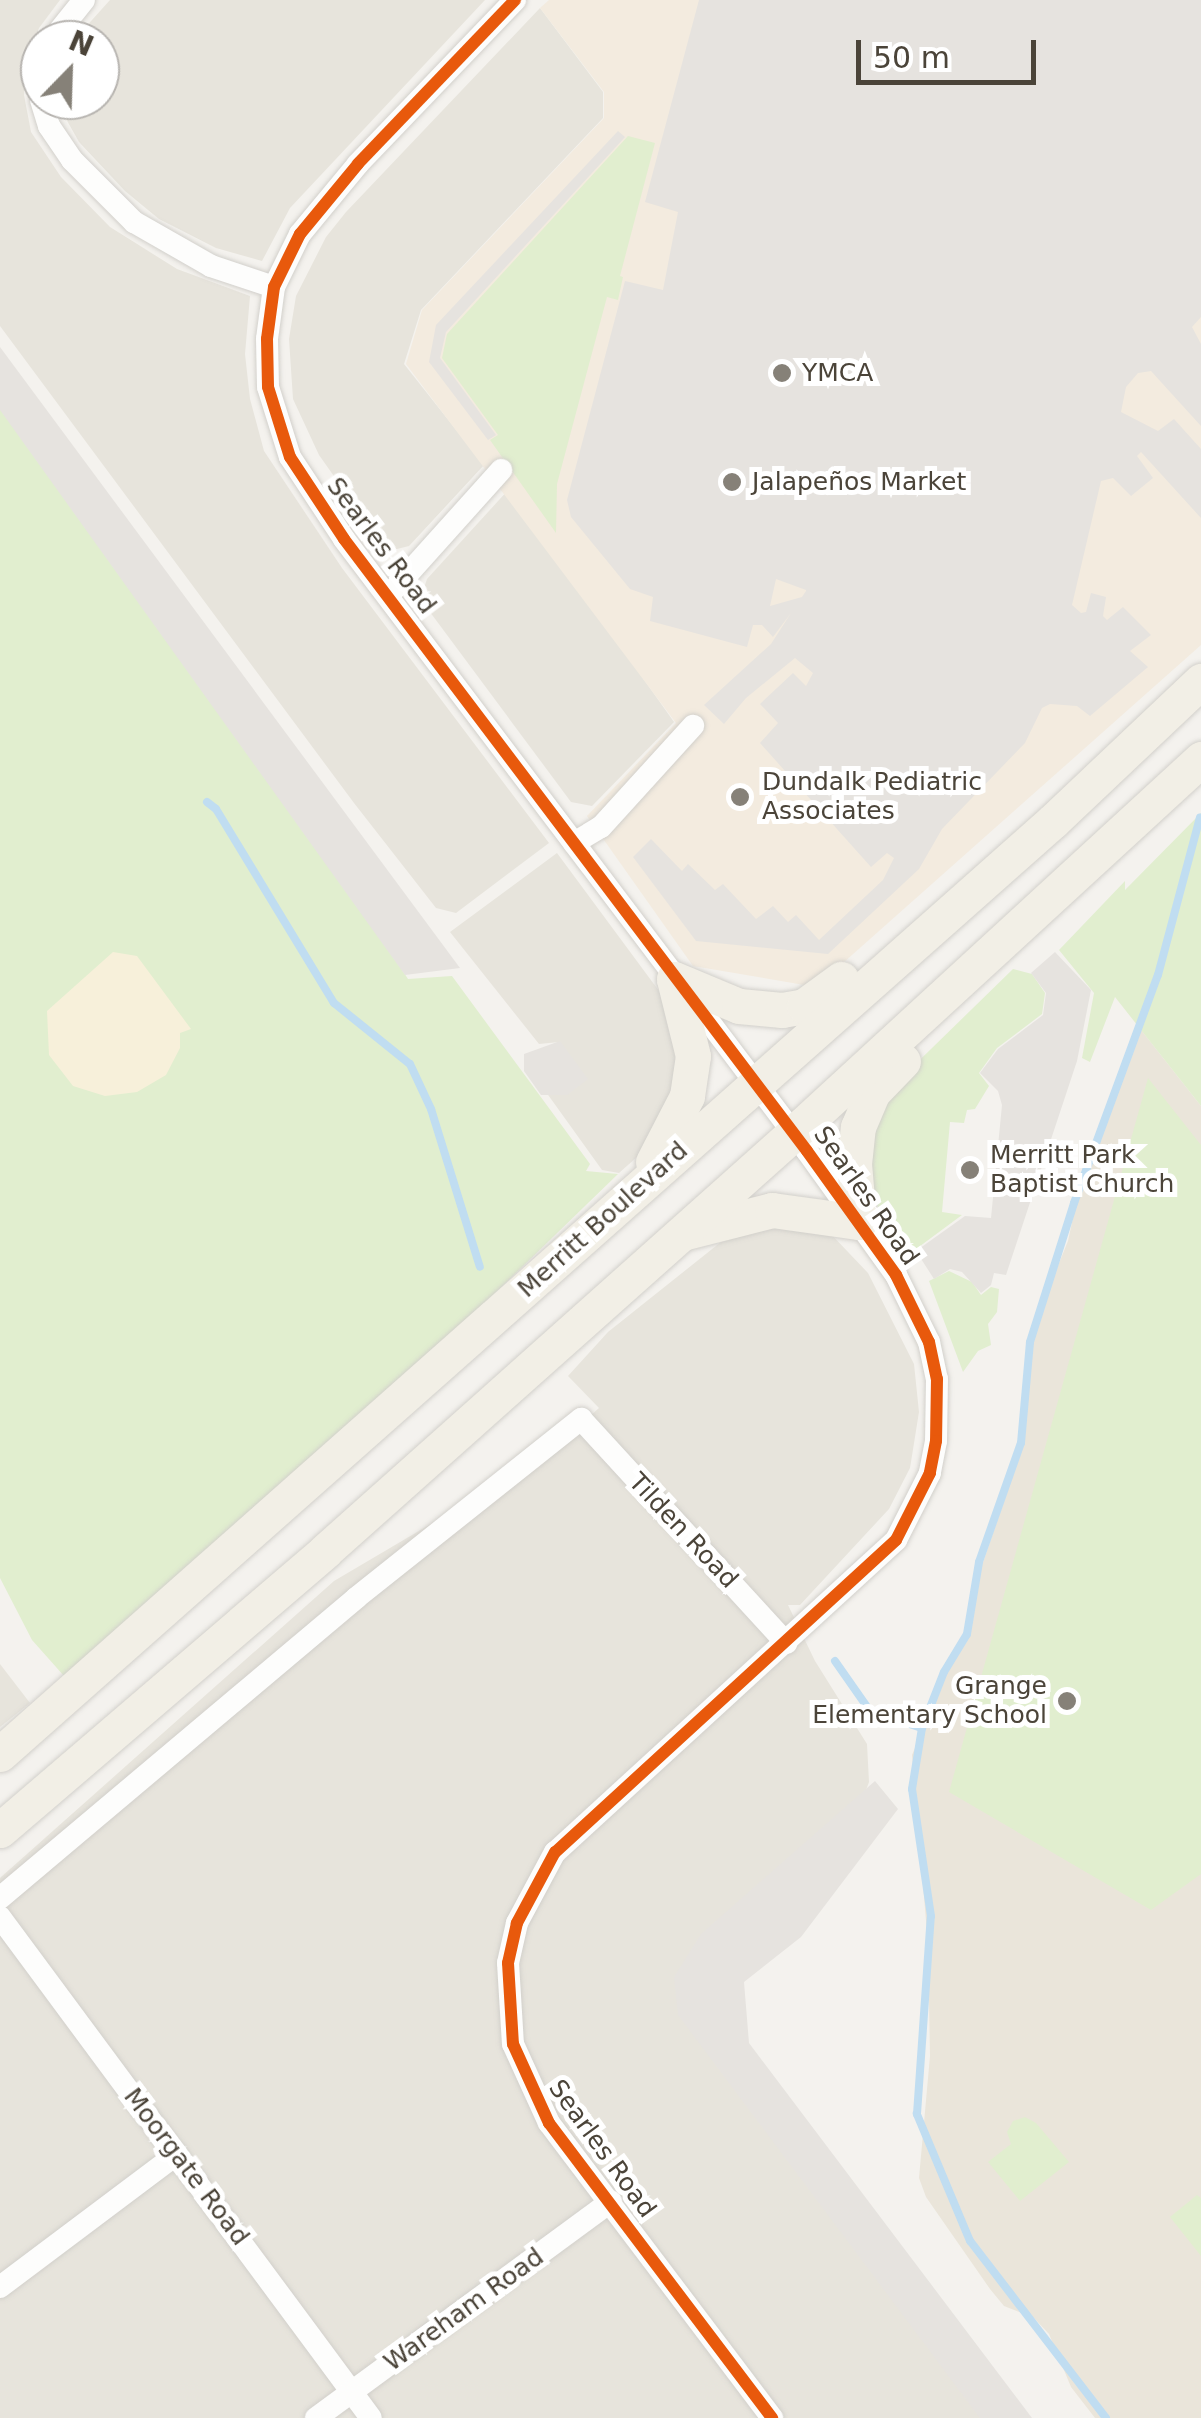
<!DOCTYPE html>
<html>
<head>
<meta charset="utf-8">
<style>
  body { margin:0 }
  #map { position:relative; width:1201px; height:2418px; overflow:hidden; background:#f4f2ee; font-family:"DejaVu Sans",sans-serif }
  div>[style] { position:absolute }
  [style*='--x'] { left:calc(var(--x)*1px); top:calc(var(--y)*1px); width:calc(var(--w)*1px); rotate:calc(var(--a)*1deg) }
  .residential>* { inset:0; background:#e7e4dc }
  .commercial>* { inset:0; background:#f3ebdf }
  .education>* { inset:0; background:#eae5da }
  .green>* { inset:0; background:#e1eecf }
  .sand>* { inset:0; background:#f7f0da }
  .parking>* { inset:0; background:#e6e3df }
  .stream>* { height:8px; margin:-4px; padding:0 4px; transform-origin:4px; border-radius:4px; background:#c0ddf1 }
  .roads { filter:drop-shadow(0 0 2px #d2d0cb) drop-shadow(0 0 2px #d2d0cb) }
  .street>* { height:22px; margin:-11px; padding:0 11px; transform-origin:11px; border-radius:11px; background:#fdfdfc }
  .primary>* { height:35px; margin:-17.5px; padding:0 17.5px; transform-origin:17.5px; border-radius:17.5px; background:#f2efe6 }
  .cycleway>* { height:12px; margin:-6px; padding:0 6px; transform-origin:6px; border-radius:6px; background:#e8590c }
  .dots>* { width:28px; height:28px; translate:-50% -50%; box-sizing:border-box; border:5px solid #fff; border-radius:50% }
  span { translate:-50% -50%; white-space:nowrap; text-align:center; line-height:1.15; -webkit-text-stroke:10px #fff; paint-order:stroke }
  .poi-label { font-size:25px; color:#4b4439 }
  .left { translate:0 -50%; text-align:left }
  .right { translate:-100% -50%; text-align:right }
  .street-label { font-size:25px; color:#4b4439 }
  .north { position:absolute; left:20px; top:20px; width:100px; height:100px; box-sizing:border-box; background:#fff; border:2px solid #b7b4b0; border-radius:50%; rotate:23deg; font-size:28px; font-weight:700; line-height:40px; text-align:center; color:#4b4439 }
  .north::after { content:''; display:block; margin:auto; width:35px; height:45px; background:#868178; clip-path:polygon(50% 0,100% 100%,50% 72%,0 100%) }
  .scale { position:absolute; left:856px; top:40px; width:180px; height:45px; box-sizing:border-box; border:5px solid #4b4439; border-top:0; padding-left:12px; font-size:30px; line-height:35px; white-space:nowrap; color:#4b4439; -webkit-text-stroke:8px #fff; paint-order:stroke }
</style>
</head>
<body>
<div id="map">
  <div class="residential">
    <div style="clip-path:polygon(0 0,60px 0,39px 28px,28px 58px,24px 95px,31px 132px,61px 177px,110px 227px,177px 269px,250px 296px,245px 354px,250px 399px,264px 451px,342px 568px,549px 843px,456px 913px,436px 908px,354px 803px,0 326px)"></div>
    <div style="clip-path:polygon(110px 0,485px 0,290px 208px,262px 261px,216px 248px,159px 219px,125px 191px,79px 142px,60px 108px,61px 100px,100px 100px,100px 40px,74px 40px)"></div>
    <div style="clip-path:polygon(540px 8px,603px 92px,603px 118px,421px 310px,404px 364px,484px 465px,409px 546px,397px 549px,382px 544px,319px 455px,293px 399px,289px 339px,296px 296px,326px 237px,346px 212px)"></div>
    <div style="clip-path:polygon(509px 489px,674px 722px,592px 806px,571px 802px,427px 608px,422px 594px,427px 579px)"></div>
    <div style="clip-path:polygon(557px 853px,676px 1014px,686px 1043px,663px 1134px,619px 1173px,602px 1170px,546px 1092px,559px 1042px,539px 1044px,450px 932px)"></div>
    <div style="clip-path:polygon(779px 1224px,829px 1232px,868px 1273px,914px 1364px,919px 1412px,910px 1468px,889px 1509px,800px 1605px,788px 1605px,815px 1661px,867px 1744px,869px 1782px,862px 1801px,692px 1967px,1013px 2418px,0 2418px,0 1878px,334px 1581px,541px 1459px,599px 1408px,568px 1376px,608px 1332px,736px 1230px)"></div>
    <div style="clip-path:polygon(0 1664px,30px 1703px,0 1727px)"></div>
  </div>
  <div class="commercial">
    <div style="clip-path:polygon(549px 0,1201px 0,1201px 645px,816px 987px,693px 966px,587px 816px,676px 723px,406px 364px,422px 310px,604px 118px,604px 92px,540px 8px)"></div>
  </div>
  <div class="education">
    <div style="clip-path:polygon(1138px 1026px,1201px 1106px,1201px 2418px,1095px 2418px,1071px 2387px,1049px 2334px,1034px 2318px,1004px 2306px,990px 2289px,926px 2197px,919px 2178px,930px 2056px,928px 1944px,912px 1755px,949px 1669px,967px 1641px,979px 1574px,1015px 1469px,1025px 1368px,1034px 1325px,1068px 1241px,1082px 1176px)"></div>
  </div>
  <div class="green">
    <div style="clip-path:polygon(628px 136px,655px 143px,620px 276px,623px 277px,618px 300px,607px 297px,557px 484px,556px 533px,490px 440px,498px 435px,442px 358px,447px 334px)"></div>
    <div style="clip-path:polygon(0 357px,408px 979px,452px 976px,590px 1164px,586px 1171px,618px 1174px,453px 1334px,64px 1676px,32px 1640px,0 1578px)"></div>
    <div style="clip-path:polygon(1201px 813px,1201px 1106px,1115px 997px,1090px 1062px,1082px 1058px,1094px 993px,1059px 950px,1125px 881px,1125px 890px)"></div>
    <div style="clip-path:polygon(1013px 969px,1032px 974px,1045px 993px,1042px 1014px,997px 1048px,979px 1073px,989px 1086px,975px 1109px,967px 1110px,964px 1123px,950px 1122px,942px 1212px,962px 1215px,912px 1252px,892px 1231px,866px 1186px,862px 1154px,891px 1088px)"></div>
    <div style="clip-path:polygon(1148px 1078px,1201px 1145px,1201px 1874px,1151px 1910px,949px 1792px)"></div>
    <div style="clip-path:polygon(949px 1271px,972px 1282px,981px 1295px,991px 1287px,999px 1289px,997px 1312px,988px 1324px,991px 1345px,978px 1351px,963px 1372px,929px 1281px)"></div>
    <div style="clip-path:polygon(1025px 2117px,1036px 2123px,1069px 2162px,1020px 2201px,988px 2162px,1011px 2144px,1007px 2132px,1013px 2121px)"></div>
    <div style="clip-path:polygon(1197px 2195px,1201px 2198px,1201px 2256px,1170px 2217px)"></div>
  </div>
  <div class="sand">
    <div style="clip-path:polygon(113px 952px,137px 956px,191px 1029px,180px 1033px,180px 1048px,166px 1075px,137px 1092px,105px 1096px,73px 1086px,49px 1055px,47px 1011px)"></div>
  </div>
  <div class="parking">
    <div style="clip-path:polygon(evenodd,699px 0,1201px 0,1201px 317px,1192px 327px,1201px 344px,1201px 426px,1151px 371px,1138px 373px,1126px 387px,1121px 412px,1158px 431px,1174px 419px,1201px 449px,1201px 518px,1141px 452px,1137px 456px,1153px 478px,1131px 496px,1113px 478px,1101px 481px,1072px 605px,1081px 613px,1086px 612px,1091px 593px,1106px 597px,1103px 616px,1107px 620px,1123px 607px,1151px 635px,1130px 651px,1148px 667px,1090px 716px,1077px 706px,1050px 704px,1042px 708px,1025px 743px,942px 829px,919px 869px,828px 954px,696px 941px,633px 857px,651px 839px,682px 871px,688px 864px,715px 890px,723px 884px,756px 919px,773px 906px,788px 922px,796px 915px,819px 940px,883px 880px,894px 858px,887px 853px,871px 867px,760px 743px,778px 723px,760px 704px,793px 673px,806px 686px,813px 673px,795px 658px,746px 698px,724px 724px,704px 705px,771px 644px,791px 613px,773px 637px,762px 625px,753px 625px,747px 647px,650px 621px,653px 597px,630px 589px,571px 517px,567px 500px,625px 281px,663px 290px,678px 212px,645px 202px,699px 0,776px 579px,806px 590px,806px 591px,802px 597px,770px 606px,776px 579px)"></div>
    <div style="clip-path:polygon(618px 131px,625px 137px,446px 332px,440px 358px,496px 435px,488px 440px,429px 362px,436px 325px)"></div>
    <div style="clip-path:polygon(0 347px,460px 968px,405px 975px,0 410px)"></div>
    <div style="clip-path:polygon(1055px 952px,1091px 990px,1077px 1061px,1006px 1275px,994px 1273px,991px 1285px,981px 1293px,962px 1272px,950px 1269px,934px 1279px,916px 1251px,965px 1216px,991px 1218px,1002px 1105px,998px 1091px,980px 1073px,998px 1049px,1043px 1015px,1046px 993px,1031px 973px)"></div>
    <div style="clip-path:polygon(560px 1041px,588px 1079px,567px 1095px,541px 1095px,524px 1071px,524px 1054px)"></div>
    <div style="clip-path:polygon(875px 1781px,898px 1809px,801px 1937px,744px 1982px,749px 2043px,1032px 2418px,980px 2418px,678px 2015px,674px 1977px,701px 1934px)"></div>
  </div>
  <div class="stream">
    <div style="--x:207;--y:802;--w:11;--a:38"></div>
    <div style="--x:216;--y:809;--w:227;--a:58.7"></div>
    <div style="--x:334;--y:1003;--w:97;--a:38.8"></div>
    <div style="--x:410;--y:1064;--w:50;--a:65"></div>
    <div style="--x:431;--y:1109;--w:165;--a:72.8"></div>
    <div style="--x:835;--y:1661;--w:61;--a:55"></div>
    <div style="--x:870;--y:1711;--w:55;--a:18.1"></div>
    <div style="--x:1106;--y:2418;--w:223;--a:-127.5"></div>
    <div style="--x:970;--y:2241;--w:138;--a:-112.7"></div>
    <div style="--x:917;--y:2114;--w:198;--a:-86"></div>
    <div style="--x:931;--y:1916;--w:128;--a:-98.5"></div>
    <div style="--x:912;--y:1789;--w:62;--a:-80.7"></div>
    <div style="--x:922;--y:1728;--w:60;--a:-68.6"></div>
    <div style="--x:944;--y:1672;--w:44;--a:-58.8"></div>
    <div style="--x:967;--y:1634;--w:73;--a:-80.5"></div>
    <div style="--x:979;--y:1562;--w:126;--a:-70.6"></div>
    <div style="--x:1021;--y:1443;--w:101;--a:-84.9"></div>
    <div style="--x:1030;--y:1342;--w:146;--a:-72.4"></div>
    <div style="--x:1074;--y:1203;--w:243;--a:-69.8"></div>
    <div style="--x:1158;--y:975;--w:163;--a:-75.1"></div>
  </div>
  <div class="roads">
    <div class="street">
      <div style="--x:515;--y:0;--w:227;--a:133.8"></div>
      <div style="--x:358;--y:164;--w:91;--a:129.6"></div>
      <div style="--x:300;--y:234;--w:59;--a:116.1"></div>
      <div style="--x:274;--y:287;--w:52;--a:97.7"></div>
      <div style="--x:267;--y:339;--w:48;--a:88.8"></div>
      <div style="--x:268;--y:387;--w:73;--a:72.6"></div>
      <div style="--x:290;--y:457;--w:98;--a:56.6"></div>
      <div style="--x:344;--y:539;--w:767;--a:52.89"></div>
      <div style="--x:807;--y:1151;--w:153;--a:54.3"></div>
      <div style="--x:896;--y:1275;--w:75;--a:63.8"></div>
      <div style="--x:929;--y:1342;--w:38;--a:78"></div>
      <div style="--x:937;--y:1379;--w:62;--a:90.9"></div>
      <div style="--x:936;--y:1441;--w:33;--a:101"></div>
      <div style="--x:930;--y:1473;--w:75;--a:116.9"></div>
      <div style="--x:896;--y:1540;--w:462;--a:137.5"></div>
      <div style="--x:555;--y:1852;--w:81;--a:118.2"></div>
      <div style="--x:517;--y:1923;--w:41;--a:102.7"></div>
      <div style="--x:508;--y:1963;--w:81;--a:86.5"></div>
      <div style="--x:513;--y:2044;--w:87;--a:65.5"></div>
      <div style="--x:549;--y:2123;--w:370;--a:52.9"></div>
      <div style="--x:52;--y:40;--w:51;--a:-51.3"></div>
      <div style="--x:41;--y:100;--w:27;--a:73"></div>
      <div style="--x:49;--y:126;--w:41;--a:55.9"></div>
      <div style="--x:72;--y:160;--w:88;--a:45"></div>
      <div style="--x:134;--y:222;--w:89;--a:29.7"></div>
      <div style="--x:211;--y:266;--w:66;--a:18.4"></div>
      <div style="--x:389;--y:595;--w:168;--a:-48.1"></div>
      <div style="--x:574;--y:843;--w:31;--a:-31"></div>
      <div style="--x:601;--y:827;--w:137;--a:-47.7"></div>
      <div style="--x:0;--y:1898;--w:466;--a:-40.1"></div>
      <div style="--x:356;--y:1598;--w:288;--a:-38.5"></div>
      <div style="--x:581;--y:1419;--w:304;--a:47.5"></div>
      <div style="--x:0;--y:1917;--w:623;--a:53.48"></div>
      <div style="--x:0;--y:2287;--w:221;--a:-36.9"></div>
      <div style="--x:316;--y:2418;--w:366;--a:-36.3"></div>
    </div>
    <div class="primary">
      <div style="--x:674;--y:979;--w:70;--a:22.6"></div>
      <div style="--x:739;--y:1006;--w:43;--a:5.3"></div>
      <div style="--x:782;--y:1010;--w:22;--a:-10"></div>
      <div style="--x:804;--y:1006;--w:46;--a:-36.1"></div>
      <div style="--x:653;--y:1162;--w:74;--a:-62.7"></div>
      <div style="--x:687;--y:1096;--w:40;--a:-81.5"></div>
      <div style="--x:693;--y:1056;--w:79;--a:-103.9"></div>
      <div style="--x:686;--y:1232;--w:89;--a:-14.3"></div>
      <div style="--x:772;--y:1210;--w:88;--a:7.9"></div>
      <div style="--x:859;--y:1222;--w:58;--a:-94.9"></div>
      <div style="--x:854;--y:1164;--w:37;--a:-84"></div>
      <div style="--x:858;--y:1127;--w:38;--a:-67"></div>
      <div style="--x:873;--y:1092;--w:43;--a:-45.9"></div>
      <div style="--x:0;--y:1754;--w:1407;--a:-41.54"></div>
      <div style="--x:1053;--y:821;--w:204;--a:-43.4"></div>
      <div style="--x:0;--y:1830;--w:428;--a:-40.6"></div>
      <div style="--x:325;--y:1551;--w:628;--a:-41.71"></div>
      <div style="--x:794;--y:1133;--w:553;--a:-42.58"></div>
    </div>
  </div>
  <div class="cycleway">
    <div style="--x:515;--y:0;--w:227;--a:133.8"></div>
    <div style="--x:358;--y:164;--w:91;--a:129.6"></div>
    <div style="--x:300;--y:234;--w:59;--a:116.1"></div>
    <div style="--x:274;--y:287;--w:52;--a:97.7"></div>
    <div style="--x:267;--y:339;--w:48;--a:88.8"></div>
    <div style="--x:268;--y:387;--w:73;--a:72.6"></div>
    <div style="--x:290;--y:457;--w:98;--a:56.6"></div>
    <div style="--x:344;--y:539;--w:767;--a:52.89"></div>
    <div style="--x:807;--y:1151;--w:153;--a:54.3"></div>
    <div style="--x:896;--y:1275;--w:75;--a:63.8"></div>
    <div style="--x:929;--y:1342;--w:38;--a:78"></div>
    <div style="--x:937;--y:1379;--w:62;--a:90.9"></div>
    <div style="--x:936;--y:1441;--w:33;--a:101"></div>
    <div style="--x:930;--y:1473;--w:75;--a:116.9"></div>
    <div style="--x:896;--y:1540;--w:462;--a:137.5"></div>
    <div style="--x:555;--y:1852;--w:81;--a:118.2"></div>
    <div style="--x:517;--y:1923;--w:41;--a:102.7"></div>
    <div style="--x:508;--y:1963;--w:81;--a:86.5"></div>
    <div style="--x:513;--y:2044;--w:87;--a:65.5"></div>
    <div style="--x:549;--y:2123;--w:370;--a:52.9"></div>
  </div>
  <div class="dots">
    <div style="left:782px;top:373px;background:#868178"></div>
    <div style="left:732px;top:482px;background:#868178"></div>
    <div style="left:740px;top:797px;background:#868178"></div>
    <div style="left:970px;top:1170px;background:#868178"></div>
    <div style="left:1067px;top:1701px;background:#868178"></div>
  </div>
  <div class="poi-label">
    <span class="left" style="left:802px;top:373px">YMCA</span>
    <span class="left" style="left:752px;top:482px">Jalapeños Market</span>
    <span class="left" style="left:762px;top:797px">Dundalk Pediatric<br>Associates</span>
    <span class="left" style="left:990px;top:1170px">Merritt Park<br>Baptist Church</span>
    <span class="right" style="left:1047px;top:1701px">Grange<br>Elementary School</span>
  </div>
  <div class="street-label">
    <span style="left:381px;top:546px;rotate:53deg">Searles Road</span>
    <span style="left:866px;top:1196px;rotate:55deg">Searles Road</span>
    <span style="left:603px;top:1220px;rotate:-42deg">Merritt Boulevard</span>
    <span style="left:683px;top:1531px;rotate:47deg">Tilden Road</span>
    <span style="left:602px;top:2149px;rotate:54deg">Searles Road</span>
    <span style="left:186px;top:2167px;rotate:53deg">Moorgate Road</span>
    <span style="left:464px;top:2310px;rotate:-36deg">Wareham Road</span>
  </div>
  <div class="north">N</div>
  <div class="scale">50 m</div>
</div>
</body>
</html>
